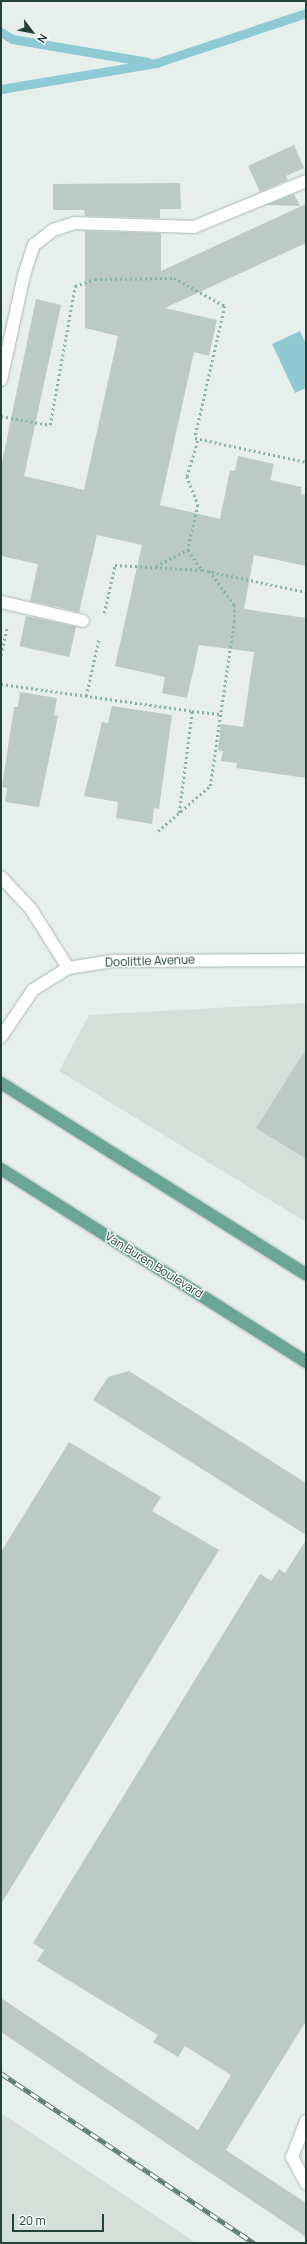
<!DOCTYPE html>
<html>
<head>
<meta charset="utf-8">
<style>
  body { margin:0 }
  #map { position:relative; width:307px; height:2244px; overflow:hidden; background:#e6efeb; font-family:Manrope,sans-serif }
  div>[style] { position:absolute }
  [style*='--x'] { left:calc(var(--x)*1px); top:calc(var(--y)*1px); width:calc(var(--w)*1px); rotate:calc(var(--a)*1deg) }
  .built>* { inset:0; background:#d4dfda }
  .water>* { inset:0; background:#8ec9d4 }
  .stream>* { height:9px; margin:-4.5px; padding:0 4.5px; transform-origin:4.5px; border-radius:4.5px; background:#8ec9d4 }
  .building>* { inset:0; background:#bbcac4; transform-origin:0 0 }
  .path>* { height:2.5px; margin-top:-1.25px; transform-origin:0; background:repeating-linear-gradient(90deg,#86b3a5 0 2px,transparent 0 5px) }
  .roads { filter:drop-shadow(0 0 1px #a8b8b2) drop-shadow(0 0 1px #a8b8b2) }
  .lane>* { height:12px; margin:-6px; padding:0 6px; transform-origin:6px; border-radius:6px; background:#fff }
  .street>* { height:12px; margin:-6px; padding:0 6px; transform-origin:6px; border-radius:6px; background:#fff }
  .primary>* { height:12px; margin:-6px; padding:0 6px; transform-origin:6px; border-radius:6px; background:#6aa596 }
  .rail>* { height:4.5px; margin-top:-2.25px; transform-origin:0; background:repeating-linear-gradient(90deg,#f7fbf9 0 9px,#5f7d75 0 18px); box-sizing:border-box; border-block:1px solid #5f7d75 }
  span { translate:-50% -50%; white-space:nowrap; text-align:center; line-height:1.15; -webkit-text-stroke:3px #f7fbf9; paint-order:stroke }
  .street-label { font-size:12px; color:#24423a }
  .frame { position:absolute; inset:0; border:2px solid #24423a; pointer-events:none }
  .north { position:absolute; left:12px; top:12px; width:40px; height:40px; -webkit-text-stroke:3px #f7fbf9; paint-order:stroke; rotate:122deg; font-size:11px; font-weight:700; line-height:16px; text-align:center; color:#24423a }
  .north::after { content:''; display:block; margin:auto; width:14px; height:18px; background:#24423a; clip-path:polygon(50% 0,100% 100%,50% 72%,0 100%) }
  .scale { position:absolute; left:12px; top:2214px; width:92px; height:18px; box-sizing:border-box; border:2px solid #24423a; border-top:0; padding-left:5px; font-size:12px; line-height:14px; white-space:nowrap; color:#24423a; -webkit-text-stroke:3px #f7fbf9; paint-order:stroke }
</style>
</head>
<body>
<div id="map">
  <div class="built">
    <div style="clip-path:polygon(306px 1003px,306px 1222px,59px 1071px,89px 1015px)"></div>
    <div style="clip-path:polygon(1px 2113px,196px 2243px,1px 2243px)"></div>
  </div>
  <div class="water">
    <div style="clip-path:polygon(300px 331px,306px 344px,306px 388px,295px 393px,272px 344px)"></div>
  </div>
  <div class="stream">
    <div style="--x:1;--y:32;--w:13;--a:32"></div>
    <div style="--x:12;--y:39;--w:138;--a:9.6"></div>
    <div style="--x:1;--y:89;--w:157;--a:-9.5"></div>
    <div style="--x:156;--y:63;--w:158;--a:-18.4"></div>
  </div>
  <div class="building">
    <div style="clip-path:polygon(294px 145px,304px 168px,286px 176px,288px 180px,260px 192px,248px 166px)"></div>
    <div style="clip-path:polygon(180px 183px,181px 209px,160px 209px,160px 218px,85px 216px,84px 210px,53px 210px,53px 184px)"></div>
    <div style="clip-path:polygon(294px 194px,300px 206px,266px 205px)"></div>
    <div style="clip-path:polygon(306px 204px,306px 243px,165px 308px,217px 320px,209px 356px,194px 352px,160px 505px,220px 519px,230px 470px,235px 471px,238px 456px,274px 464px,270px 480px,302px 487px,301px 494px,306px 495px,306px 566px,254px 555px,244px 609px,306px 618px,306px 778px,236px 768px,237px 763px,221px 761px,223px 751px,218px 750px,221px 724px,243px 727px,254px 652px,199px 645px,187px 698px,162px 693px,165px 677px,115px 666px,142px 545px,97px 535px,79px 612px,30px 601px,38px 564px,1px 556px,1px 467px,36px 299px,61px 305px,24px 476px,84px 490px,118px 336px,85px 328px,85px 231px,161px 233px,161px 271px)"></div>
    <div style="left:26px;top:616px;width:51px;height:31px;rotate:12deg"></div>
    <div style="clip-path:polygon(20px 692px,57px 698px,54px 715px,58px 716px,39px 807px,5px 802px,7px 788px,2px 787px,14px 707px,18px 707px)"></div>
    <div style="clip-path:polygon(112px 706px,172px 715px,159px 809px,154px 808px,152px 824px,116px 818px,118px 802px,84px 796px,102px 722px,108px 723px)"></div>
    <div style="clip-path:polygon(306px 1049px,306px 1159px,256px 1128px)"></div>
    <div style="clip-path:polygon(129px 1371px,306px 1483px,306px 1535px,93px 1400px,108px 1377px)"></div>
    <div style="clip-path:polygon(69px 1442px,161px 1497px,152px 1511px,219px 1550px,1px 1904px,1px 1552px)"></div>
    <div style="clip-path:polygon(306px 1540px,306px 2021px,226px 2150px,306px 2203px,306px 2237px,1px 2032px,1px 1998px,198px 2130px,231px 2075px,185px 2046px,178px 2057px,153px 2042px,158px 2035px,37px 1961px,44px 1950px,33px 1943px,260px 1574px,271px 1581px,279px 1569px,285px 1573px)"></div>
  </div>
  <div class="path">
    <div style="--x:1;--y:416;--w:50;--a:10.4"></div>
    <div style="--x:50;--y:425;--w:141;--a:-79.8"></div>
    <div style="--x:75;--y:286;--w:21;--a:-19"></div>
    <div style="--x:95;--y:279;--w:79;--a:-0.7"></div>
    <div style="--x:174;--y:278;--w:58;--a:28.8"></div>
    <div style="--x:225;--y:306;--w:135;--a:102.8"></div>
    <div style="--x:195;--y:438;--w:114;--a:12.2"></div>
    <div style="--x:198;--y:441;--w:37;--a:107"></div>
    <div style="--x:187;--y:476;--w:31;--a:69"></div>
    <div style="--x:198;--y:505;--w:46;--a:102.5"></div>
    <div style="--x:188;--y:550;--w:24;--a:55"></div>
    <div style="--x:202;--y:570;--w:106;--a:11.9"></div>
    <div style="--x:156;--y:566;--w:36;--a:-27"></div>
    <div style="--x:104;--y:613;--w:49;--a:-77.1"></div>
    <div style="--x:115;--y:565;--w:87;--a:3.3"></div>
    <div style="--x:1;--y:655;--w:30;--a:-78"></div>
    <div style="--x:1;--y:684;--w:193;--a:8"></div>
    <div style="--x:86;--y:696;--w:59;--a:-77.4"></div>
    <div style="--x:179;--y:813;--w:103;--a:-82.7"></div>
    <div style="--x:192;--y:711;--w:28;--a:6"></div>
    <div style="--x:158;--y:831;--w:69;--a:-40.9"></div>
    <div style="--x:210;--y:786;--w:166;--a:-81.7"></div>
    <div style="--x:234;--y:622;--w:17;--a:-90"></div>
    <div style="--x:234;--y:605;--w:42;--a:-126.3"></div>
  </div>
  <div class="roads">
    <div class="lane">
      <div style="--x:1;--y:380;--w:107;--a:-77.6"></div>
      <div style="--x:24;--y:275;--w:32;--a:-72"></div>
      <div style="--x:34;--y:245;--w:24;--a:-38"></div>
      <div style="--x:53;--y:230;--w:22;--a:-18"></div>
      <div style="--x:74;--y:223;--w:120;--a:1.9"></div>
      <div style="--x:194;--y:227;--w:121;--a:-22.3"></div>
      <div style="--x:1;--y:602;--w:84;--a:13"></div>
      <div style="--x:1;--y:877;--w:44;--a:46.8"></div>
      <div style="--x:31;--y:909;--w:70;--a:57.9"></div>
      <div style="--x:306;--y:2121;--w:39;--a:111"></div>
      <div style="--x:292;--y:2157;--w:30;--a:62"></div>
    </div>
    <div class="street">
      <div style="--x:1;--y:1037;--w:57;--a:-55.8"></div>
      <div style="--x:33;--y:990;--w:41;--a:-32.2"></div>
      <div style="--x:68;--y:968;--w:45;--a:-9"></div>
      <div style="--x:112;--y:961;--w:194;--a:-0.3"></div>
    </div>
    <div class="primary">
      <div style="--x:1;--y:1083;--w:360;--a:32.1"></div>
      <div style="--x:1;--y:1169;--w:361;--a:32.3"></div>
    </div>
  </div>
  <div class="rail">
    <div style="--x:1;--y:2073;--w:305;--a:33.9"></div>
  </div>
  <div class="street-label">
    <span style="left:150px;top:961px;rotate:-2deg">Doolittle Avenue</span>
    <span style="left:154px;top:1265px;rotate:32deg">Van Buren Boulevard</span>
  </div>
  <div class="frame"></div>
  <div class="north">N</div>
  <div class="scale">20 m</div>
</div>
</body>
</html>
